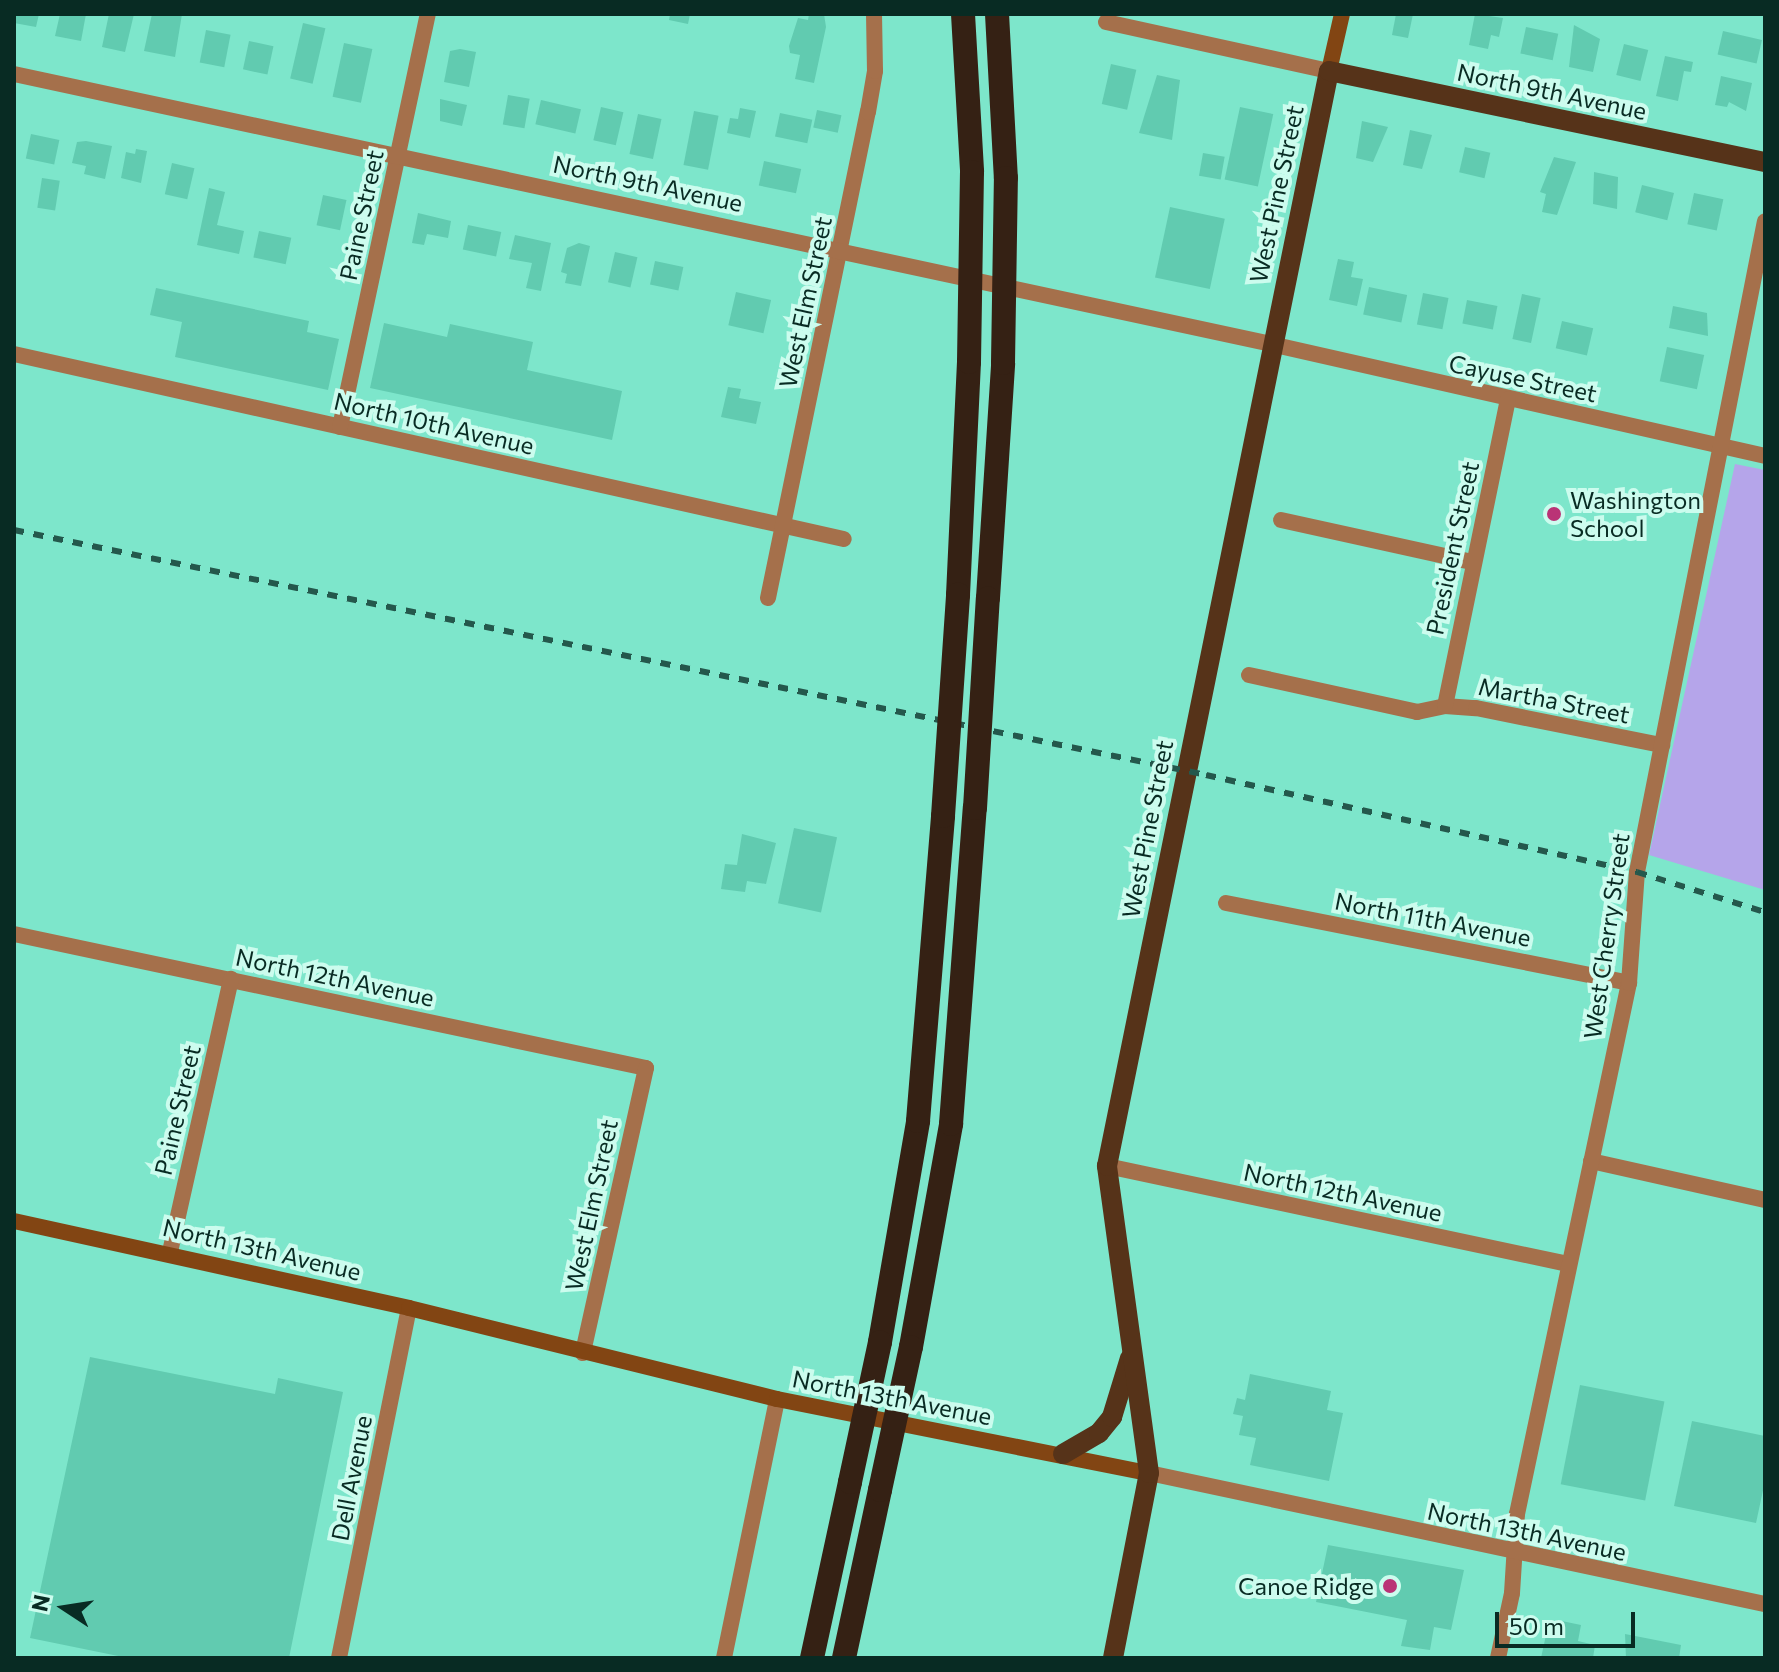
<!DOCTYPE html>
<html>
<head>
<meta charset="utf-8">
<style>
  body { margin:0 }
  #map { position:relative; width:1779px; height:1672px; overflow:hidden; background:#7de6cb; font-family:Commissioner,sans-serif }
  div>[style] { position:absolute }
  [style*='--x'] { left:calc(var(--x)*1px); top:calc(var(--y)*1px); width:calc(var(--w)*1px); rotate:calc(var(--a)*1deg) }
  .green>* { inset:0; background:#b5a5ea }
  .building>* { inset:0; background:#61cbb0; transform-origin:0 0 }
  .minor>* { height:16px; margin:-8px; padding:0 8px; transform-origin:8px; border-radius:8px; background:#a5704b }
  .tertiary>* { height:16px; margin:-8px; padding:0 8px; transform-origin:8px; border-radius:8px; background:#a5704b }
  .secondary>* { height:16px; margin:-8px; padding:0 8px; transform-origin:8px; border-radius:8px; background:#824513 }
  .primary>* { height:20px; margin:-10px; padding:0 10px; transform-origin:10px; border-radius:10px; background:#563319 }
  .motorway>* { height:24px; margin:-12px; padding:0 12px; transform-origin:12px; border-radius:12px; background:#352114 }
  .rail>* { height:6px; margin-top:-3px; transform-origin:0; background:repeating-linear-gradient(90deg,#24584c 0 10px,transparent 0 20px) }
  .motorway-bridge>* { height:24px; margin:-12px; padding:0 12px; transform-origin:12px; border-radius:12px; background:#352114 }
  .dots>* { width:22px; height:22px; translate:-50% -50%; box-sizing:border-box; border:4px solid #ccfcee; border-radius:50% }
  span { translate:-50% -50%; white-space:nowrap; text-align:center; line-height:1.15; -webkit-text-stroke:8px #ccfcee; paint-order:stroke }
  .street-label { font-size:24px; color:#082b23 }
  .poi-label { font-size:24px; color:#082b23 }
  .left { translate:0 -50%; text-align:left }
  .right { translate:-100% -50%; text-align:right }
  .frame { position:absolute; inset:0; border:16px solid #082b23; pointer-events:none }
  .north { position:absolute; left:24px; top:1568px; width:80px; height:80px; -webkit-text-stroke:6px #ccfcee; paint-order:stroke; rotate:282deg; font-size:22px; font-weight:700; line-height:32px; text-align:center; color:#082b23 }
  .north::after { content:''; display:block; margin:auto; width:28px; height:36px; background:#082b23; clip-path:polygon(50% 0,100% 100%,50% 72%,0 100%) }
  .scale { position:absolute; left:1495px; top:1612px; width:140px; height:36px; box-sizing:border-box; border:4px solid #082b23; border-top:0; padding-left:10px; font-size:24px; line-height:28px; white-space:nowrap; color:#082b23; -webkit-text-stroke:6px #ccfcee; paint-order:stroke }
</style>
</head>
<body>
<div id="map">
  <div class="green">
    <div style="clip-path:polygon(1735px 464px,1765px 470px,1765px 890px,1649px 855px)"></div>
  </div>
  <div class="building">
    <div style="clip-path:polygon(14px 14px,39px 14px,36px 27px,14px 23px)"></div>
    <div style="clip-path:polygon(60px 14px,86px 14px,81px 41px,55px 36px)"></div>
    <div style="clip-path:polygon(109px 14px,134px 14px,125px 52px,102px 47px)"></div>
    <div style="clip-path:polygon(152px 14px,182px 14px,175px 57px,144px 51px)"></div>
    <div style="clip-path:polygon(670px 14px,690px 14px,688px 24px,669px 20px)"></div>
    <div style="clip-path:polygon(809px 14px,824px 14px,826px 27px,814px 83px,795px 79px,800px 55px,790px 53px,789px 46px,798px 18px,808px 20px)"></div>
    <div style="clip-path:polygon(1396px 14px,1413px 14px,1408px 38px,1392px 35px)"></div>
    <div style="clip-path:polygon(1475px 14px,1503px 18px,1499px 37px,1491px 35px,1488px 49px,1469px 45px)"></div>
    <div style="left:303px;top:23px;width:23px;height:57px;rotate:13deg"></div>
    <div style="clip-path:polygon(1574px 25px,1600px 39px,1593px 72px,1569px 67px)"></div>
    <div style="left:1526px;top:27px;width:33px;height:27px;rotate:12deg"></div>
    <div style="left:206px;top:30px;width:25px;height:33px;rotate:11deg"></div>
    <div style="left:1723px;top:31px;width:40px;height:24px;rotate:13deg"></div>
    <div style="left:249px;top:41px;width:25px;height:29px;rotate:12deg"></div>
    <div style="left:344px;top:43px;width:29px;height:55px;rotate:12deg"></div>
    <div style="left:1624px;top:44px;width:25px;height:32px;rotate:14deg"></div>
    <div style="clip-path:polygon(460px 49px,476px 52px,469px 87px,444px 82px,450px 51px)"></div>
    <div style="clip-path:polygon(1665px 56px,1693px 62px,1691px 72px,1684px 71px,1678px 101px,1656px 96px)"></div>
    <div style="left:1111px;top:64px;width:26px;height:41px;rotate:13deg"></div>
    <div style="clip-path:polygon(1157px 75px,1180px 80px,1172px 140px,1139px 133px)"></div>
    <div style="clip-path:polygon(1721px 76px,1752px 83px,1746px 111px,1729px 102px,1727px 107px,1715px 105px)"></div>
    <div style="left:508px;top:95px;width:22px;height:30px;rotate:10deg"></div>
    <div style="clip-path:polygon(440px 99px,467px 105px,462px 126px,440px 121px)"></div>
    <div style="left:541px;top:100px;width:41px;height:25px;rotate:13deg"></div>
    <div style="left:601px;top:107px;width:23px;height:34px;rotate:13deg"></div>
    <div style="left:1240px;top:107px;width:34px;height:74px;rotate:12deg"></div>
    <div style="clip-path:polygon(740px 108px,756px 111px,750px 138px,727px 133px,730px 118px,738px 119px)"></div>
    <div style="left:817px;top:110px;width:25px;height:18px;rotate:12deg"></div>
    <div style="left:694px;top:111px;width:25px;height:55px;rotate:11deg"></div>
    <div style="left:780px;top:113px;width:33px;height:24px;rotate:12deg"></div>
    <div style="left:638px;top:114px;width:24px;height:41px;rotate:12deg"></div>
    <div style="clip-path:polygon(1362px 121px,1388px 127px,1373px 162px,1356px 158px)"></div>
    <div style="clip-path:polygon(1410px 130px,1432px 135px,1422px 169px,1403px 165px)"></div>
    <div style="left:31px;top:134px;width:29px;height:25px;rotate:12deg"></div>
    <div style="clip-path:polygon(86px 141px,112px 146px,105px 179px,84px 174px,86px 166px,72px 163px,77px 142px)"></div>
    <div style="left:1465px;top:147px;width:26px;height:26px;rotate:13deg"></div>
    <div style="clip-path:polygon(136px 149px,147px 151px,141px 183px,121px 178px,126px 152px,135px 154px)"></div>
    <div style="left:1203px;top:153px;width:22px;height:23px;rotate:10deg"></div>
    <div style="clip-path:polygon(1554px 157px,1576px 162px,1557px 215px,1542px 212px,1546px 194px,1540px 192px)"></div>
    <div style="left:764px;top:161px;width:38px;height:25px;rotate:12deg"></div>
    <div style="left:172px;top:163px;width:23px;height:32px;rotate:13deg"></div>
    <div style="clip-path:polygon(1594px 172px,1618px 177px,1617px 209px,1593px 204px)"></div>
    <div style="left:42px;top:178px;width:18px;height:30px;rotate:9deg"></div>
    <div style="left:1642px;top:185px;width:33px;height:28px;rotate:14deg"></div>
    <div style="clip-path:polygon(209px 188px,225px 192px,217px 225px,244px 231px,239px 254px,197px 245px)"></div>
    <div style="left:1694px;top:193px;width:30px;height:32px;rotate:12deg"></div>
    <div style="left:323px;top:195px;width:24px;height:31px;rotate:12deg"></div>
    <div style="left:1170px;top:207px;width:56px;height:72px;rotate:12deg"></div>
    <div style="clip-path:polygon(418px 213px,451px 221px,448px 238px,427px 234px,424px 245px,412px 243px)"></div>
    <div style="left:468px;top:225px;width:34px;height:25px;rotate:12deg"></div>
    <div style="left:259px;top:231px;width:33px;height:27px;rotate:12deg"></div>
    <div style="clip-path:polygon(515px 235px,551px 243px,541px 291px,526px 288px,532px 263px,509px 259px)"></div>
    <div style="clip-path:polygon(579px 243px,590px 246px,581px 286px,565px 283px,567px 274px,561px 272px,567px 248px)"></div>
    <div style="left:615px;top:252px;width:23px;height:31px;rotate:13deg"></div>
    <div style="clip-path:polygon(1338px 259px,1354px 262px,1351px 277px,1363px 279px,1357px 306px,1329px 300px)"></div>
    <div style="left:655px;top:261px;width:29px;height:24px;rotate:12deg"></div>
    <div style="left:1369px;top:287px;width:39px;height:28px;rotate:12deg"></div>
    <div style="clip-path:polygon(156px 288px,309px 321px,307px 332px,339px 339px,328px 390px,175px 357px,182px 322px,150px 315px)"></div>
    <div style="left:736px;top:292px;width:36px;height:34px;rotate:13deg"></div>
    <div style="left:1423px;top:293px;width:26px;height:32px;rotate:11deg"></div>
    <div style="left:1522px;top:294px;width:19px;height:46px;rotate:12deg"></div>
    <div style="left:1467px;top:300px;width:31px;height:24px;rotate:11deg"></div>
    <div style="clip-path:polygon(1673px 306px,1707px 313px,1708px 336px,1669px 328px)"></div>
    <div style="left:1562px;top:321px;width:32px;height:28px;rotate:13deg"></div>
    <div style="clip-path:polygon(384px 323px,447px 337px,450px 324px,533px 342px,527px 370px,622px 391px,612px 440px,370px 388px)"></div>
    <div style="left:1667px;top:347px;width:38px;height:35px;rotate:12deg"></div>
    <div style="clip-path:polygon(728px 387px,741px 389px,739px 398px,761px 402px,756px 424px,721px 417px)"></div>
    <div style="left:794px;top:828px;width:44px;height:77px;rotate:12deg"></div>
    <div style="clip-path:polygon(742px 834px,776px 843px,766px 884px,747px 881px,745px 892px,721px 889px,725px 864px,737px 865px)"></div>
    <div style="clip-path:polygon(90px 1357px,275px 1394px,278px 1378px,343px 1392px,289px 1658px,128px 1658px,30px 1638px)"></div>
    <div style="clip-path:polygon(1250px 1374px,1331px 1391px,1327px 1410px,1343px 1413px,1329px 1481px,1250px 1465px,1256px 1438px,1239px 1435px,1243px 1416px,1233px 1414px,1237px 1398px,1245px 1400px)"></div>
    <div style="left:1580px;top:1385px;width:86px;height:101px;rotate:11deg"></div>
    <div style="clip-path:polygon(1692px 1421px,1765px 1436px,1765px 1481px,1756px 1523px,1674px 1506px)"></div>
    <div style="clip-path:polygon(1328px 1545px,1464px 1570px,1451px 1630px,1434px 1627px,1430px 1650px,1401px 1646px,1407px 1620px,1316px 1602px)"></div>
    <div style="clip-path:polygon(1557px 1620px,1581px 1625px,1578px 1641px,1595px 1645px,1593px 1658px,1541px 1658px,1546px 1635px,1553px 1637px)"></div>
    <div style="clip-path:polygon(1625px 1634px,1681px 1645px,1679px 1658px,1626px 1658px)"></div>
  </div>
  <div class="minor">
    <div style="--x:1106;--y:22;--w:228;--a:12.4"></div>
    <div style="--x:1271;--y:344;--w:507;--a:12.77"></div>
    <div style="--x:14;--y:354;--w:850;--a:12.57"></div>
    <div style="--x:340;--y:427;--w:422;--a:-78"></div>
    <div style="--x:1281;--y:520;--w:196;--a:12.4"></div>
    <div style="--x:768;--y:598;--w:496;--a:-78.4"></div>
    <div style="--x:868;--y:112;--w:42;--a:-80.3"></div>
    <div style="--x:875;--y:71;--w:57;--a:-91"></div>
    <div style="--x:1249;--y:675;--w:172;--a:12.4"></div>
    <div style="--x:1417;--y:712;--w:29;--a:-12"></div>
    <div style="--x:1445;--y:706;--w:31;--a:4"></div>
    <div style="--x:1476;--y:708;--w:190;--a:11.3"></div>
    <div style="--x:1445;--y:706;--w:313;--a:-78.4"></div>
    <div style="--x:1226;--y:903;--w:411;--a:11.2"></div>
    <div style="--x:14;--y:934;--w:646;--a:11.97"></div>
    <div style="--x:646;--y:1068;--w:292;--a:102.5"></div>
    <div style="--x:1591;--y:1161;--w:178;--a:12.6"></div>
    <div style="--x:1107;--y:1166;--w:472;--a:12"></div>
    <div style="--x:170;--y:1252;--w:280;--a:-77.4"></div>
    <div style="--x:339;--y:1658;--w:357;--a:-78.7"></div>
    <div style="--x:724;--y:1658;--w:264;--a:-78.4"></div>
    <div style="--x:1498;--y:1658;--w:66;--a:-77.8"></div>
    <div style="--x:1512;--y:1593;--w:79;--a:-86.4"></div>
    <div style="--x:1517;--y:1514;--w:543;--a:-78.09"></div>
    <div style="--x:1629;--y:983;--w:111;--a:-85.9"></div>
    <div style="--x:1637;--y:872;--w:663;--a:-78.88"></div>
  </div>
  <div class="tertiary">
    <div style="--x:14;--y:74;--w:1286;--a:12.12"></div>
    <div style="--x:1149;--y:1473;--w:630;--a:12.01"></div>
  </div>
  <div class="secondary">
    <div style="--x:1329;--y:71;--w:58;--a:-77.2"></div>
    <div style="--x:14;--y:1221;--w:404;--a:12.4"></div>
    <div style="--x:409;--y:1308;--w:379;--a:13.9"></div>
    <div style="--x:777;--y:1399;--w:379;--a:11.3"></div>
  </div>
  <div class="primary">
    <div style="--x:1063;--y:1454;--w:42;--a:-30.3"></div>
    <div style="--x:1099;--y:1433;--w:21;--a:-51"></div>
    <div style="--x:1112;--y:1417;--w:62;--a:-73"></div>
    <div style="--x:1113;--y:1658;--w:188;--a:-79"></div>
    <div style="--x:1149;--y:1473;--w:310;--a:-97.8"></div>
    <div style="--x:1107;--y:1166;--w:1117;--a:-78.54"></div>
    <div style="--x:1329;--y:71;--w:445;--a:11.8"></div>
  </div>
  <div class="motorway">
    <div style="--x:963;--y:14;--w:158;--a:86.7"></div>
    <div style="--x:997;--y:14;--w:164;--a:86.9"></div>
    <div style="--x:958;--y:595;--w:233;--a:-87.3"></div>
    <div style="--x:988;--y:598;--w:235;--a:-86.3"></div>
    <div style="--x:880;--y:1342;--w:224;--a:-80.2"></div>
    <div style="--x:918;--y:1121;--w:306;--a:-85.3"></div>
    <div style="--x:911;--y:1347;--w:227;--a:-79.8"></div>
    <div style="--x:951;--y:1124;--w:317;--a:-85.7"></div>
    <div style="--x:812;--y:1658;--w:180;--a:-77.8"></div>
    <div style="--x:844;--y:1658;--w:172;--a:-77.9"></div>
  </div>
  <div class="rail">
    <div style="--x:14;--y:530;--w:1217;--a:11.61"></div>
    <div style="--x:1206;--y:775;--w:442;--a:12.7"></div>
    <div style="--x:1637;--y:872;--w:134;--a:17.4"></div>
  </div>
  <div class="motorway-bridge">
    <div style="--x:969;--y:362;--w:190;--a:-89.1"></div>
    <div style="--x:1003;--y:363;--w:185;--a:-89.1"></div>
    <div style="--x:975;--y:808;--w:210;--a:-86.5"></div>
    <div style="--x:943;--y:816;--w:222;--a:-86.1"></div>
    <div style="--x:850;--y:1482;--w:143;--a:-77.9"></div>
    <div style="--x:880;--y:1490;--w:146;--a:-77.8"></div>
  </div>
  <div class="dots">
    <div style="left:1554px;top:514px;background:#ba3376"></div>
    <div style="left:1390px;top:1586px;background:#ba3376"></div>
  </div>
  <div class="street-label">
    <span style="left:1552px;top:91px;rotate:12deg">North 9th Avenue</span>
    <span style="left:648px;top:183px;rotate:12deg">North 9th Avenue</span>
    <span style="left:1276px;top:194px;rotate:-78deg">West Pine Street</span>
    <span style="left:361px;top:215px;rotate:-78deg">Paine Street</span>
    <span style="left:805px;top:302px;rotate:-78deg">West Elm Street</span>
    <span style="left:1523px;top:378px;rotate:12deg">Cayuse Street</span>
    <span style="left:434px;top:423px;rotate:13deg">North 10th Avenue</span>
    <span style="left:1452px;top:548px;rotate:-78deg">President Street</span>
    <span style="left:1554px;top:700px;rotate:11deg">Martha Street</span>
    <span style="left:1147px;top:829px;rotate:-79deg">West Pine Street</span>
    <span style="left:1433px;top:919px;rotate:11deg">North 11th Avenue</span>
    <span style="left:1606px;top:936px;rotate:-82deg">West Cherry Street</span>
    <span style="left:335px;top:977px;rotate:12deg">North 12th Avenue</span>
    <span style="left:177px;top:1110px;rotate:-77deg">Paine Street</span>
    <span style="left:1343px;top:1192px;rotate:12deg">North 12th Avenue</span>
    <span style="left:591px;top:1205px;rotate:-78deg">West Elm Street</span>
    <span style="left:262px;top:1249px;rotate:13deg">North 13th Avenue</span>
    <span style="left:892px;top:1397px;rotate:11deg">North 13th Avenue</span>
    <span style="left:351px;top:1478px;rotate:-79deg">Dell Avenue</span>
    <span style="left:1527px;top:1531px;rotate:12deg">North 13th Avenue</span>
  </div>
  <div class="poi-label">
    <span class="left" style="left:1570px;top:514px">Washington<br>School</span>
    <span class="right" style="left:1374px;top:1586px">Canoe Ridge</span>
  </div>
  <div class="frame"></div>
  <div class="north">N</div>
  <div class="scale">50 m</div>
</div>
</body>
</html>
